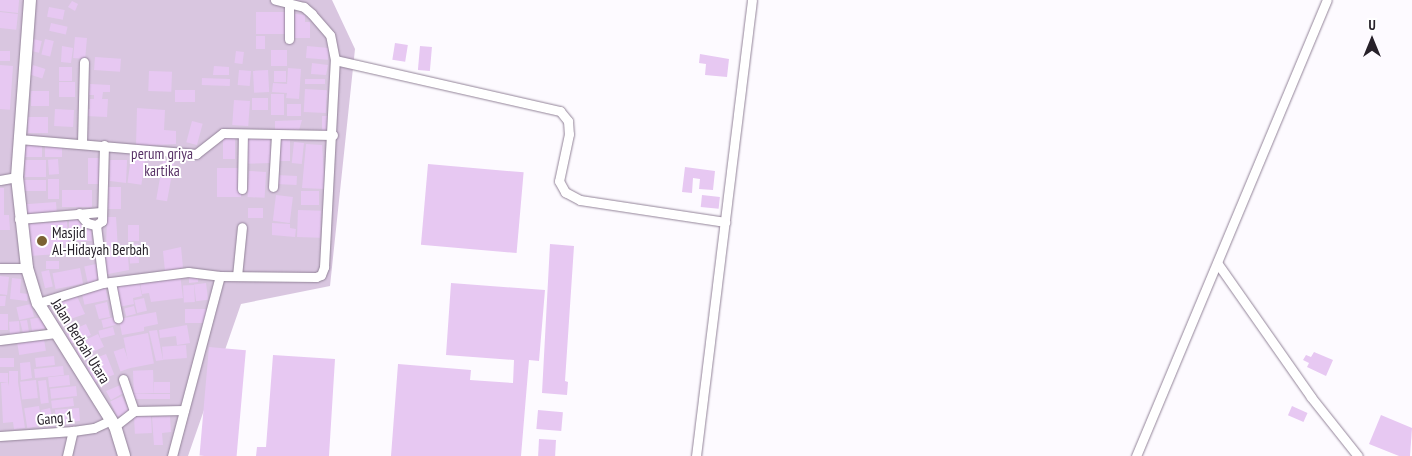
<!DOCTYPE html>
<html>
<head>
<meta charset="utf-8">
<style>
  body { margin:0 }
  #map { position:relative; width:1412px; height:456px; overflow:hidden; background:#fdfaff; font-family:"PT Sans Narrow",sans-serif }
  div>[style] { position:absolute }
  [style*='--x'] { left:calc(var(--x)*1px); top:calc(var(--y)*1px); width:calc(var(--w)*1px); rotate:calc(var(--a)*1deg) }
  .green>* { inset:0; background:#d9c6e0 }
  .building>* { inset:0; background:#e7c8f2; transform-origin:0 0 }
  .roads { filter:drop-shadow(0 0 1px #928398) drop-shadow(0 0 1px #928398) }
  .minor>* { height:9px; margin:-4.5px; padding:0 4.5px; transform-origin:4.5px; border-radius:4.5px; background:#fff }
  .secondary>* { height:12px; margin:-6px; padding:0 6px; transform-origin:6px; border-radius:6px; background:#fff }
  .dots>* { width:14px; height:14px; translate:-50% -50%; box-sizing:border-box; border:2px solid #fff; border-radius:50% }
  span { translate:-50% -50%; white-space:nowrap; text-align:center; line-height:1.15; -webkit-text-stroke:4px #fff; paint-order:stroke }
  .park-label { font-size:15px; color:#583266 }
  .poi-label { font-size:15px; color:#27212a }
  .left { translate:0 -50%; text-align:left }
  .street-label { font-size:15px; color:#27212a }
  .north { position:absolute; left:1347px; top:15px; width:50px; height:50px; -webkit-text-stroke:4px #fff; paint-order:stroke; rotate:0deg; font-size:14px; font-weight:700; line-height:20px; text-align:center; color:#27212a }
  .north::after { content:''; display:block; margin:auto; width:18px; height:22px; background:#27212a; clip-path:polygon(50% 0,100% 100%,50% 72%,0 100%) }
</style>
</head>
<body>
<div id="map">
  <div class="green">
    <div style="clip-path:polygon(0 0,332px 0,355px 49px,330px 286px,241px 304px,188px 456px,0 456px)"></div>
  </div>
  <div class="building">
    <div style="clip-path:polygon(0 0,19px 0,18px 13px,0 11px)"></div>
    <div style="clip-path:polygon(72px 1px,78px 4px,75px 11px,68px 7px)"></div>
    <div style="left:49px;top:7px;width:16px;height:10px;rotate:11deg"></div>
    <div style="left:0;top:12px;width:18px;height:16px;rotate:6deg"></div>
    <div style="left:256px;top:12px;width:30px;height:22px"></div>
    <div style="clip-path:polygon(295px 14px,305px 15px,305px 22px,310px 22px,310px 38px,295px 38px)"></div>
    <div style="left:51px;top:23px;width:17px;height:8px;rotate:13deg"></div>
    <div style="left:256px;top:36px;width:9px;height:13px"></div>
    <div style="left:75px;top:37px;width:12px;height:21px;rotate:5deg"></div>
    <div style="left:33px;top:39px;width:9px;height:12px;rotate:13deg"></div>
    <div style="left:45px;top:39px;width:9px;height:16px;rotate:13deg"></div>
    <div style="left:395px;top:43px;width:13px;height:17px;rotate:9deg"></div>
    <div style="clip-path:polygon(62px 46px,73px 48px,71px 63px,61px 62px)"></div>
    <div style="left:307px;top:46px;width:22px;height:12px;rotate:5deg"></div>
    <div style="left:420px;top:46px;width:12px;height:24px;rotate:5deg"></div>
    <div style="left:271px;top:50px;width:16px;height:16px"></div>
    <div style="left:0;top:51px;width:10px;height:10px"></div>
    <div style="left:236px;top:51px;width:8px;height:12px;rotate:7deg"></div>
    <div style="clip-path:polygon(700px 54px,729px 59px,727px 77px,705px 75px,706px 64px,699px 63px)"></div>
    <div style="left:95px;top:57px;width:26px;height:13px;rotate:4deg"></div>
    <div style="clip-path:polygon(312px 63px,328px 65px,326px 75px,311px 74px)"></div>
    <div style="left:0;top:65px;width:13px;height:44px;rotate:4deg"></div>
    <div style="left:33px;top:65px;width:13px;height:10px;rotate:18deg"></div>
    <div style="clip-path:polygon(214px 66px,229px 67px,229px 75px,213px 75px)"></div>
    <div style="left:59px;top:67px;width:13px;height:14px"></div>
    <div style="clip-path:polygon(288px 68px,301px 69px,299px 99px,286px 98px,287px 93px,272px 92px,273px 83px,287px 84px)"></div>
    <div style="left:239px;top:70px;width:12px;height:15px;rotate:5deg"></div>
    <div style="left:268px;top:70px;width:22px;height:15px;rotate:87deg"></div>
    <div style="left:149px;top:71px;width:23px;height:20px;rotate:2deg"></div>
    <div style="left:274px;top:71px;width:12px;height:11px"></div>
    <div style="left:202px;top:78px;width:28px;height:7px;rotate:2deg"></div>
    <div style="left:305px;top:79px;width:20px;height:5px"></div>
    <div style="left:59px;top:82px;width:16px;height:15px"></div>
    <div style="clip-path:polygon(90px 84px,110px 85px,110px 92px,103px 92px,102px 99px,108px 99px,107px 117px,85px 116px,85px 109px,90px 109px,90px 99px,94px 99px,94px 95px,89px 95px)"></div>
    <div style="left:305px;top:89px;width:22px;height:23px;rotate:3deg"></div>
    <div style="left:175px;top:90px;width:20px;height:12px"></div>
    <div style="left:31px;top:91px;width:18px;height:15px"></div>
    <div style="left:271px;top:94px;width:13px;height:21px"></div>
    <div style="left:252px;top:98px;width:16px;height:12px"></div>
    <div style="left:234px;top:100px;width:16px;height:25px;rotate:4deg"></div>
    <div style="left:287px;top:104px;width:14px;height:12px"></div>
    <div style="clip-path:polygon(137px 108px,165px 110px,164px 130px,176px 131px,176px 144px,136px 146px)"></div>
    <div style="left:55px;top:109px;width:19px;height:17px;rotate:3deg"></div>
    <div style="left:322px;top:116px;width:9px;height:15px"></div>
    <div style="left:48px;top:117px;width:16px;height:20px;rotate:90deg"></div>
    <div style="clip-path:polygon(302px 120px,299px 130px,275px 130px,275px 121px)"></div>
    <div style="left:192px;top:121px;width:11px;height:22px;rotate:15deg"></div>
    <div style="left:278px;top:136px;width:12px;height:25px"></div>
    <div style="left:223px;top:137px;width:12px;height:22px"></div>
    <div style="left:270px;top:138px;width:25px;height:25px;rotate:88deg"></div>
    <div style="left:294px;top:142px;width:10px;height:21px;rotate:6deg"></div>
    <div style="left:42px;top:144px;width:13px;height:20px;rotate:90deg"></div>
    <div style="clip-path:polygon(306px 144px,322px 145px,325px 189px,302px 188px)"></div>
    <div style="left:45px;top:145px;width:17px;height:12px"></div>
    <div style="left:88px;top:158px;width:12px;height:26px"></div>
    <div style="left:131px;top:158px;width:14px;height:25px;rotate:8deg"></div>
    <div style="left:58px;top:159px;width:15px;height:10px;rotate:86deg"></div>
    <div style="left:46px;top:160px;width:17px;height:21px;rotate:90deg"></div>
    <div style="clip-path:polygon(110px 160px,127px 160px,126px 183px,110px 181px)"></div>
    <div style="left:163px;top:161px;width:11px;height:39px;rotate:10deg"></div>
    <div style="left:428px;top:164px;width:96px;height:81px;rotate:5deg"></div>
    <div style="clip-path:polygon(685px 167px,715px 171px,713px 190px,699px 189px,700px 179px,693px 178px,692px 193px,682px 192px)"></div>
    <div style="left:217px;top:168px;width:24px;height:29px"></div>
    <div style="left:249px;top:171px;width:17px;height:26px;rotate:3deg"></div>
    <div style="left:276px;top:175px;width:21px;height:9px;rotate:3deg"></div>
    <div style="left:59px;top:179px;width:20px;height:11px;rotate:90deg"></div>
    <div style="left:46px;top:180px;width:11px;height:25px;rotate:90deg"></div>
    <div style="left:104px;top:187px;width:17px;height:22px"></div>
    <div style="clip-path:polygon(0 188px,4px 188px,4px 215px,9px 215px,10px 230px,0 230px)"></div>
    <div style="left:62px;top:190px;width:30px;height:17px"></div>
    <div style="left:301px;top:191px;width:18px;height:14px"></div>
    <div style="left:276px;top:195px;width:17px;height:26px;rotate:7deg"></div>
    <div style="left:702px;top:195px;width:18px;height:12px;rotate:6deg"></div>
    <div style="left:56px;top:202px;width:13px;height:31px;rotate:86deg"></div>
    <div style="left:248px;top:208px;width:15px;height:10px"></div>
    <div style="left:298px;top:210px;width:23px;height:27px;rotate:2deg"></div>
    <div style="clip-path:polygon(107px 217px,116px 217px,118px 250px,106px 250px)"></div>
    <div style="clip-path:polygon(69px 219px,80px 219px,80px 224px,91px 224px,92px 241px,69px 241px)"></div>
    <div style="clip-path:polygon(67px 221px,68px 244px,57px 245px,57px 254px,30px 256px,28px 224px)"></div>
    <div style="clip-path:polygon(272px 223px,290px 224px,290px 228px,296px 229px,295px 237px,272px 235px)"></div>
    <div style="left:128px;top:225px;width:11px;height:16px"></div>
    <div style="left:138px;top:244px;width:19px;height:9px;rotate:87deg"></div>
    <div style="clip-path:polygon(550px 244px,574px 246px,565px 381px,568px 382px,567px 395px,542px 393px)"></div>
    <div style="clip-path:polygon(181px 247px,183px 268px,165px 271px,163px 251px)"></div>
    <div style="clip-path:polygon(119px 251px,119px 255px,128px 255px,129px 270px,103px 275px,105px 259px,101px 259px,100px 252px)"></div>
    <div style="left:46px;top:261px;width:13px;height:8px"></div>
    <div style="left:96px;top:264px;width:19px;height:12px;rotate:78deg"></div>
    <div style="left:80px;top:268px;width:16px;height:28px;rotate:79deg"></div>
    <div style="left:49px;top:270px;width:17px;height:8px;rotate:77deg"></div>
    <div style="clip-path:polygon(198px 273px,198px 282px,189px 283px,189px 274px)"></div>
    <div style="clip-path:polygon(180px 274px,183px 298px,151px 302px,149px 293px,142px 294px,140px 282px)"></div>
    <div style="clip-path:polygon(0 276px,9px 277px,7px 295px,0 294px)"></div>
    <div style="clip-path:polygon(12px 278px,21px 279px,20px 293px,28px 294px,27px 301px,10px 299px)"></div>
    <div style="clip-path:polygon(139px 281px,142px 296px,133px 298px,134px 304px,118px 307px,114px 286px)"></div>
    <div style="left:206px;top:283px;width:17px;height:12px;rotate:83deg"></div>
    <div style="clip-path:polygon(451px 283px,545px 290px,539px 361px,529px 360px,521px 456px,391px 456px,398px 364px,471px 370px,470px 380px,513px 383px,514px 360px,446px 355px)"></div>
    <div style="left:194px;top:285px;width:17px;height:11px;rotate:87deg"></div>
    <div style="left:105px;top:286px;width:14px;height:24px;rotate:78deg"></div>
    <div style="clip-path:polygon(76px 294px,85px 314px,62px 322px,56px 300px)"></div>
    <div style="clip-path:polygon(0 296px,6px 296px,5px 306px,0 306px)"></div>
    <div style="left:144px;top:298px;width:13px;height:10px;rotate:77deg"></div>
    <div style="clip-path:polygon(107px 302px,110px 317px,99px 319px,95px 305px)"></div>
    <div style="left:31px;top:304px;width:13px;height:15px;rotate:77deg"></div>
    <div style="left:134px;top:306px;width:8px;height:10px;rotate:76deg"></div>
    <div style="left:185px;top:309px;width:21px;height:14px"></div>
    <div style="clip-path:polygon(156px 312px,158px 324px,144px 327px,144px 331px,122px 335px,119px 319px)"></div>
    <div style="left:0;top:314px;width:8px;height:16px"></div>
    <div style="left:43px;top:317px;width:12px;height:13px;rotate:81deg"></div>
    <div style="left:114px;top:317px;width:8px;height:13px;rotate:76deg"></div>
    <div style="clip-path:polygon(27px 320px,29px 332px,23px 333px,20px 321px)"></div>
    <div style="left:19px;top:321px;width:14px;height:10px;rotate:86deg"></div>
    <div style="left:86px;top:324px;width:12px;height:21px;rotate:66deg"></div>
    <div style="clip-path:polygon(187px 325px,190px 343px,177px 345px,176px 336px,160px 338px,159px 330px)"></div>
    <div style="left:113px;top:327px;width:8px;height:15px;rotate:76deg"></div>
    <div style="clip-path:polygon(157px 330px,163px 360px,156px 361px,149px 331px)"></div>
    <div style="left:148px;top:333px;width:31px;height:25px;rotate:79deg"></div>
    <div style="left:98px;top:334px;width:14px;height:26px;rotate:65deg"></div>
    <div style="left:44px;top:339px;width:12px;height:27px;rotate:81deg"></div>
    <div style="left:186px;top:345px;width:13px;height:24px;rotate:86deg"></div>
    <div style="left:209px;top:347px;width:37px;height:109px;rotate:5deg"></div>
    <div style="left:124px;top:348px;width:21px;height:11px;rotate:71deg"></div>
    <div style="clip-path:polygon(1314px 352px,1333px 360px,1326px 376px,1307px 367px,1309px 363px,1303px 360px,1306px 355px,1311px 357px)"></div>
    <div style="left:106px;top:354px;width:22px;height:22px;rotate:68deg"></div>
    <div style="clip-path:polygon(273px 355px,335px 359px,329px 456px,256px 456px,257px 447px,266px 447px)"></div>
    <div style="left:54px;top:356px;width:9px;height:19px;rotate:84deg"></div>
    <div style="left:14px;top:358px;width:9px;height:14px;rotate:90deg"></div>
    <div style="clip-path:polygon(30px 362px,32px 378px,21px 380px,20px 363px)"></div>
    <div style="left:63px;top:366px;width:9px;height:29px;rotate:84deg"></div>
    <div style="left:153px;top:370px;width:23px;height:20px;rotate:88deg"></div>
    <div style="left:9px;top:371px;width:9px;height:11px"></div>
    <div style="left:0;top:373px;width:8px;height:9px"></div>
    <div style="left:69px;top:375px;width:10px;height:21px;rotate:84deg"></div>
    <div style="left:36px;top:380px;width:18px;height:16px;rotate:84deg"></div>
    <div style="left:46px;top:380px;width:23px;height:8px;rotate:83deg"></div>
    <div style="clip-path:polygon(8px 382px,9px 386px,9px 382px,18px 382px,25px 428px,14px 429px,13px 422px,3px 423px,1px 383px)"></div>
    <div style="left:154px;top:382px;width:16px;height:11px"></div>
    <div style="clip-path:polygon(123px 384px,127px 391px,111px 400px,106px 391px)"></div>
    <div style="left:76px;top:386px;width:10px;height:26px;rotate:84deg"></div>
    <div style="left:170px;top:394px;width:5px;height:36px;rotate:90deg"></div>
    <div style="left:122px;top:396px;width:17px;height:13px;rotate:65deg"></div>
    <div style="left:73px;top:398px;width:8px;height:22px;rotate:83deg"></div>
    <div style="left:39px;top:406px;width:20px;height:15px;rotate:81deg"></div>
    <div style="left:1292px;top:406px;width:17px;height:10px;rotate:24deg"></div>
    <div style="left:50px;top:408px;width:17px;height:9px;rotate:77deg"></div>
    <div style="left:79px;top:408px;width:13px;height:24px;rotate:86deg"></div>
    <div style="left:538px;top:410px;width:25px;height:19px;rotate:5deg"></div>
    <div style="clip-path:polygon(1381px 415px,1412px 428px,1410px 456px,1399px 456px,1369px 444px)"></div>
    <div style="left:151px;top:416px;width:17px;height:17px;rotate:87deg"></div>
    <div style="clip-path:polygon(170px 416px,171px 432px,162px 433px,163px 445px,154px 445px,152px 417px)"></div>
    <div style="left:539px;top:439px;width:17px;height:17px;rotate:3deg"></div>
  </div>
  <div class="roads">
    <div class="minor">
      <div style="--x:289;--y:39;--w:36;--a:-90"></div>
      <div style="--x:335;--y:60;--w:231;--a:12.8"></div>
      <div style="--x:560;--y:111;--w:13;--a:51"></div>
      <div style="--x:568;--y:121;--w:13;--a:86"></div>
      <div style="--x:569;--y:134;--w:48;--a:102"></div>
      <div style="--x:559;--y:181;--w:13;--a:61"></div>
      <div style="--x:565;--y:192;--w:17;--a:28"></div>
      <div style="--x:580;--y:200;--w:147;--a:8.6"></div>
      <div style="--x:19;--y:139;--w:178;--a:4.8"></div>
      <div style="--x:196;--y:154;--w:34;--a:-38"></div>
      <div style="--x:223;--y:133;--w:110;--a:1"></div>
      <div style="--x:82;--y:143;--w:81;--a:-88.6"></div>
      <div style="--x:0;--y:180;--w:17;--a:-10"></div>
      <div style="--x:273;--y:187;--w:52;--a:-86.7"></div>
      <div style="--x:242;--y:189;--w:55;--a:-89"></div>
      <div style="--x:79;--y:213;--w:13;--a:51"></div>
      <div style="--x:87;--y:223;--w:9;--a:13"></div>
      <div style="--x:96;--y:225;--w:7;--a:-34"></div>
      <div style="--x:102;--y:221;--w:76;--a:-88.5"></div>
      <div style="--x:19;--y:219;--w:82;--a:-4.9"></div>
      <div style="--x:96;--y:225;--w:58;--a:83.1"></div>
      <div style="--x:1218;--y:264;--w:162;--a:55"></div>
      <div style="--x:1311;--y:397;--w:75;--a:51.5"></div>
      <div style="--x:0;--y:268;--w:27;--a:0"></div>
      <div style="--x:237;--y:276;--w:49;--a:-84.2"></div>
      <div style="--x:111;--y:282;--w:37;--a:79"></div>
      <div style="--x:38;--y:303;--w:68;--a:-17.1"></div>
      <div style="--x:103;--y:283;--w:86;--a:-7.4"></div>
      <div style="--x:188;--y:272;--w:32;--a:7"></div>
      <div style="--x:0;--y:340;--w:56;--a:-7.1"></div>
      <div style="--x:123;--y:379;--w:34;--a:71"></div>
      <div style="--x:115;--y:426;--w:24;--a:-38"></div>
      <div style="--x:134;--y:411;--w:50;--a:-1.1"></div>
      <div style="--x:0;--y:436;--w:73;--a:-3.9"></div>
      <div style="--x:73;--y:431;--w:21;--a:-8"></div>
      <div style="--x:94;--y:428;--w:19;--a:-25"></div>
      <div style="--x:67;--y:456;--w:26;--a:-77"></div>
      <div style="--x:172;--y:456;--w:186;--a:-75.1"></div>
      <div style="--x:220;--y:276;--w:96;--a:0.6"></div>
      <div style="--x:316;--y:277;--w:5;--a:-22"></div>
      <div style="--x:321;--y:275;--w:9;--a:-69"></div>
      <div style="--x:324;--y:267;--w:207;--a:-87"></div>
      <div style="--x:335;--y:60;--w:25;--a:-101"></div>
      <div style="--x:330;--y:35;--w:28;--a:-131"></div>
      <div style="--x:312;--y:14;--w:11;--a:-139"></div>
      <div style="--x:304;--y:7;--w:30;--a:-166"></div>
      <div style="--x:696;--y:456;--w:459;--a:-83"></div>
      <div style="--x:1136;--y:456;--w:494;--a:-67.3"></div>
    </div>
    <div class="secondary">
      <div style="--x:30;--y:0;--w:177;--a:94.2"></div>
      <div style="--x:17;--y:177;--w:92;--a:83.7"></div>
      <div style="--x:27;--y:268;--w:37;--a:73"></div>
      <div style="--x:38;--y:303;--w:145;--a:58"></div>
      <div style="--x:115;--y:426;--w:31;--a:73"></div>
    </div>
  </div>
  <div class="dots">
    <div style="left:42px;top:241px;background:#7b6233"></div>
  </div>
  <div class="park-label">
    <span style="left:162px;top:162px">perum griya<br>kartika</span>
  </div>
  <div class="poi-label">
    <span class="left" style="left:52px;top:241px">Masjid<br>Al-Hidayah Berbah</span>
  </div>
  <div class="street-label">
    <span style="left:81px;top:341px;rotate:58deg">Jalan Berbah Utara</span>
    <span style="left:55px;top:418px;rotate:-5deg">Gang 1</span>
  </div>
  <div class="north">U</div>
</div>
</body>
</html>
